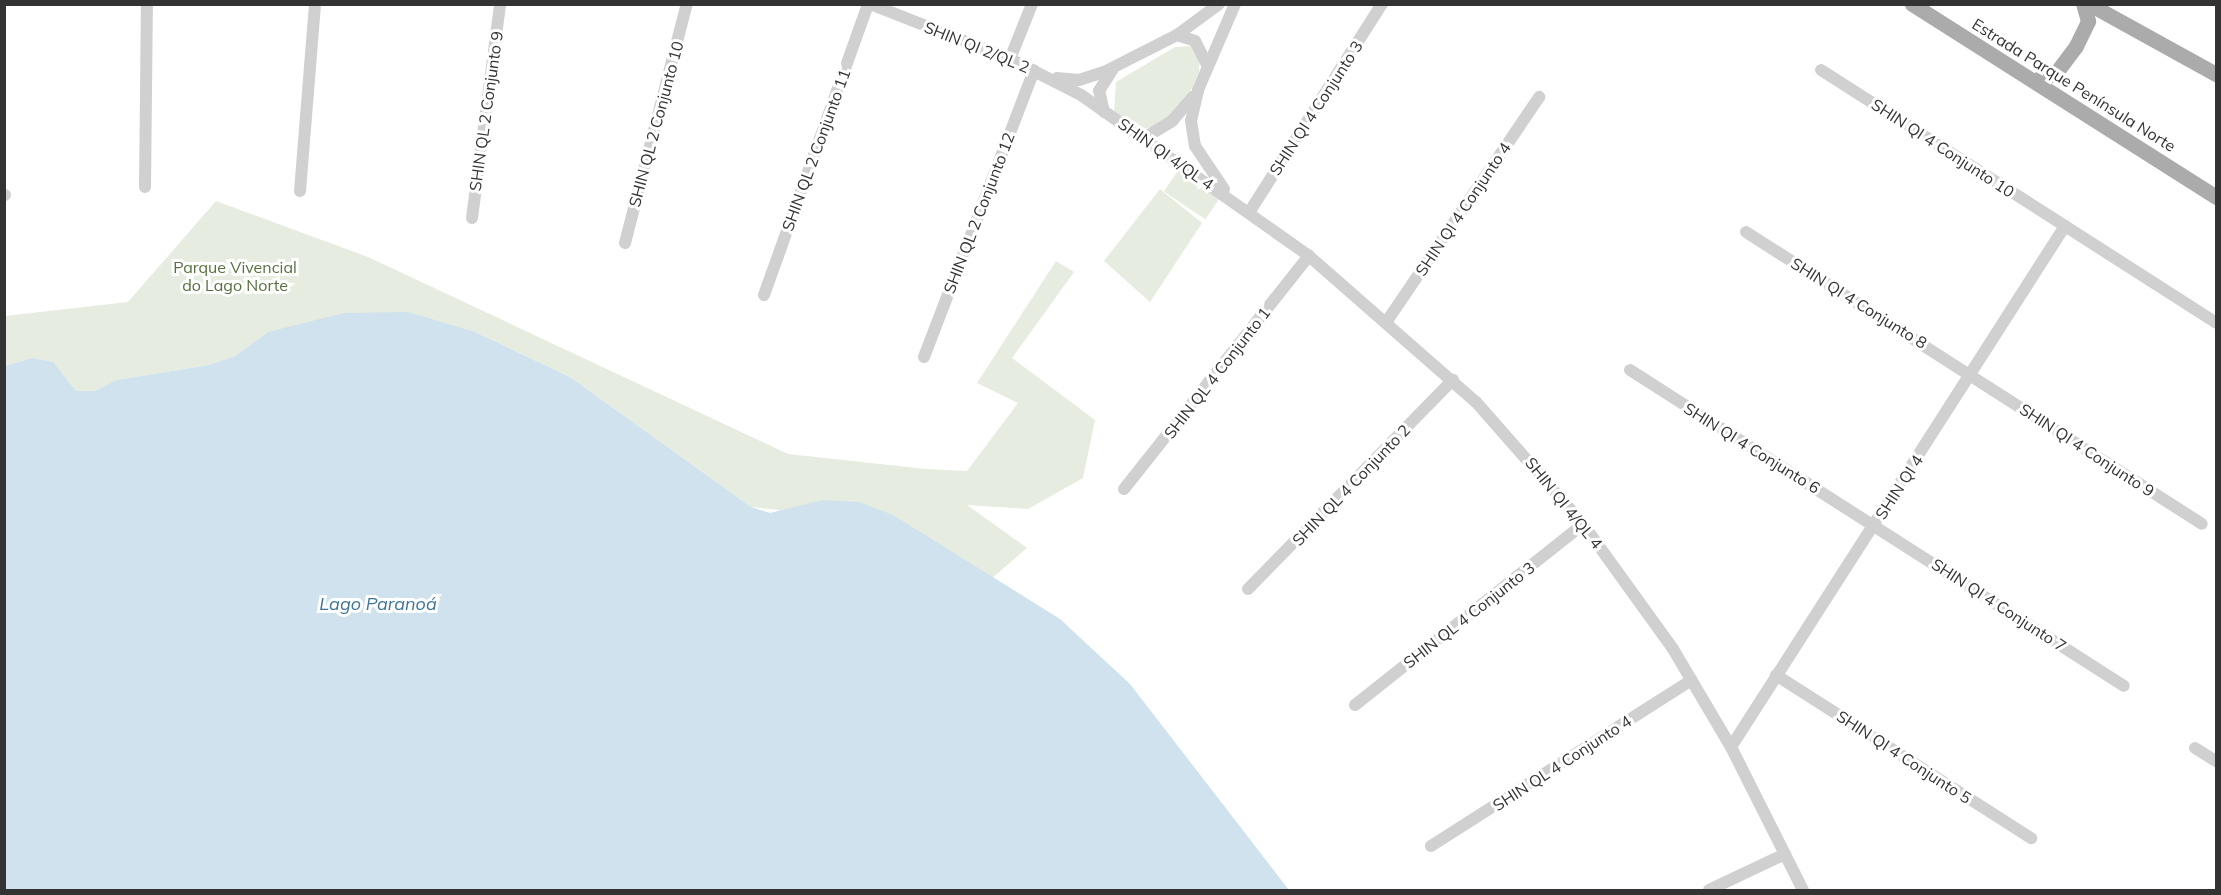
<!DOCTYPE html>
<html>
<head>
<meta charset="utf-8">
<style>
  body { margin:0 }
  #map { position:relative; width:2221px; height:895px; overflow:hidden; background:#fff; font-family:Mulish,sans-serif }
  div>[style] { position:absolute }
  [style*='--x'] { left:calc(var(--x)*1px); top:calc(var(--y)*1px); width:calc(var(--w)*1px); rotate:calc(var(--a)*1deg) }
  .green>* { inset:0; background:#e6ecdf; transform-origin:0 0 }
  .water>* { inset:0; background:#cfe2ee }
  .minor>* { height:12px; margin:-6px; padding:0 6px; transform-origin:6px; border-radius:6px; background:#d0d0d0 }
  .major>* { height:15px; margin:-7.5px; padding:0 7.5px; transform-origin:7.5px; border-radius:7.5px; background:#ababab }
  span { translate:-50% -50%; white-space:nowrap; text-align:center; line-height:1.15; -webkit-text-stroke:6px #fff; paint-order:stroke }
  .street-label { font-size:16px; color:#333 }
  .park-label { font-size:16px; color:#56703f }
  .water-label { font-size:18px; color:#3f7597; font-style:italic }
  .frame { position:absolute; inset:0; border:6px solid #333; pointer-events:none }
</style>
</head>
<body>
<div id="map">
  <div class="green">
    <div style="clip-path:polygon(1191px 46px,1200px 54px,1199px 72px,1189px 95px,1162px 124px,1144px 129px,1114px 112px,1116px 82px,1175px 47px)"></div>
    <div style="left:1179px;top:169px;width:50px;height:27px;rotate:34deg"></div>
    <div style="clip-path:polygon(1160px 189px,1202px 223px,1150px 302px,1104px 261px)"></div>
    <div style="clip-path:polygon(216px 201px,368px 257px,788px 454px,926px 469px,967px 471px,1018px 403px,977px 383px,1056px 261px,1074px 272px,1012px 358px,1095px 420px,1083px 478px,1028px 509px,967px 505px,1027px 548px,991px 579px,893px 515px,822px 500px,788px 511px,751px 507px,570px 377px,475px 332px,268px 332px,235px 356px,209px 365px,116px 380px,95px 391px,76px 391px,52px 362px,32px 358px,5px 366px,5px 316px,128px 302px)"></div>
  </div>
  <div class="water">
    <div style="clip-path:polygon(408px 312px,475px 332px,570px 377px,751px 507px,770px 513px,822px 500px,859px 502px,893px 515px,1060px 619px,1130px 684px,1289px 890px,5px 890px,5px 366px,32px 358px,53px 362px,76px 391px,95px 391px,116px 380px,209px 365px,235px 356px,268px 332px,344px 313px)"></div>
  </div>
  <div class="minor">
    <div style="--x:870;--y:4;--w:150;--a:21.4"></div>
    <div style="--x:1010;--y:59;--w:80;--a:26.9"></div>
    <div style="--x:1081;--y:95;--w:279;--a:35.2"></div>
    <div style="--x:1309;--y:256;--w:222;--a:41.2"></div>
    <div style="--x:1476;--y:402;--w:162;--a:48.7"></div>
    <div style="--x:1583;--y:524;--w:154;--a:54.2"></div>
    <div style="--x:1673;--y:649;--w:114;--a:59.4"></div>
    <div style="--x:1731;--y:747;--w:160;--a:63.3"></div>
    <div style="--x:1177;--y:35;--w:19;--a:18"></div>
    <div style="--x:1195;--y:41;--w:28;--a:63"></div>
    <div style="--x:1010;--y:59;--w:59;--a:-68.2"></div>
    <div style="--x:1821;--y:70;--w:469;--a:32.6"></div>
    <div style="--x:1057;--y:78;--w:22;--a:5"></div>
    <div style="--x:1079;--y:80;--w:26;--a:-18"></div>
    <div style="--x:1104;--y:72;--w:82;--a:-26.9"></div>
    <div style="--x:1177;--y:35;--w:52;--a:-36.4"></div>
    <div style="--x:1104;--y:112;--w:22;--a:-103"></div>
    <div style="--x:1099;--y:91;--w:26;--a:-58"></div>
    <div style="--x:1144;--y:138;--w:33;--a:-31"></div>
    <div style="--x:1172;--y:121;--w:32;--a:-49"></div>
    <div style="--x:145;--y:187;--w:183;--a:-89.4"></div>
    <div style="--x:1224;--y:189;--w:52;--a:-124"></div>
    <div style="--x:1195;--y:146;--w:25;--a:-99"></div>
    <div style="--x:1191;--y:121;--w:32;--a:-77"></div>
    <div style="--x:1198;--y:90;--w:94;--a:-66.7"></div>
    <div style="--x:300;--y:191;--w:188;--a:-85.4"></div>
    <div style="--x:4;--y:195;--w:1;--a:0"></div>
    <div style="--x:1250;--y:211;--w:246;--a:-57.5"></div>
    <div style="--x:472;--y:218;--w:216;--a:-82.5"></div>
    <div style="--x:1746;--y:232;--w:541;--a:32.63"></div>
    <div style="--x:625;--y:243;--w:247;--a:-75.5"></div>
    <div style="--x:764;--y:295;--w:309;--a:-70.3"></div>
    <div style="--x:1387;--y:321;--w:271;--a:-55.8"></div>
    <div style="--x:924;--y:357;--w:307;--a:-69"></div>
    <div style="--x:1630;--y:370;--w:586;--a:32.61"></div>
    <div style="--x:1124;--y:489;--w:298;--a:-51.6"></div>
    <div style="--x:1248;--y:589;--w:293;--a:-45.6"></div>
    <div style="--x:1776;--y:675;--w:303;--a:32.6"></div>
    <div style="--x:1355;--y:705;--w:291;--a:-38.4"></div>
    <div style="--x:1731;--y:747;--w:619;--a:-57.34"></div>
    <div style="--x:2195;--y:748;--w:25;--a:32"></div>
    <div style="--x:1431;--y:846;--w:309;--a:-32.5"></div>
    <div style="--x:1709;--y:890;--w:84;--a:-25.3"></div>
  </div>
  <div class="major">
    <div style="--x:1912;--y:4;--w:360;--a:32.4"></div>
    <div style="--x:2089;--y:4;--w:145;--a:28.9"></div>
    <div style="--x:2035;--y:80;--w:21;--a:-17"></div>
    <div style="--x:2055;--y:74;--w:35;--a:-53"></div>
    <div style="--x:2076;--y:46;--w:28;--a:-64"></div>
    <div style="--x:2088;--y:21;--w:18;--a:-106"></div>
  </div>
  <div class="street-label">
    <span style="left:977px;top:47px;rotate:22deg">SHIN QI 2/QL 2</span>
    <span style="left:2074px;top:85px;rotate:32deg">Estrada Parque Península Norte</span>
    <span style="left:1316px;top:108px;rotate:-57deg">SHIN QI 4 Conjunto 3</span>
    <span style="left:486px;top:111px;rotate:-82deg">SHIN QL 2 Conjunto 9</span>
    <span style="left:656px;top:124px;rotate:-75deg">SHIN QL 2 Conjunto 10</span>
    <span style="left:1943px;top:148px;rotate:33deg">SHIN QI 4 Conjunto 10</span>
    <span style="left:816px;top:150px;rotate:-70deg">SHIN QL 2 Conjunto 11</span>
    <span style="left:1166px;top:154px;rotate:35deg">SHIN QI 4/QL 4</span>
    <span style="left:1463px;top:209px;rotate:-56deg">SHIN QI 4 Conjunto 4</span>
    <span style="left:979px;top:213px;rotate:-69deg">SHIN QL 2 Conjunto 12</span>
    <span style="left:1859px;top:303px;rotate:32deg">SHIN QI 4 Conjunto 8</span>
    <span style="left:1217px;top:373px;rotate:-52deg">SHIN QL 4 Conjunto 1</span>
    <span style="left:1752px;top:448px;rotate:32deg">SHIN QI 4 Conjunto 6</span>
    <span style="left:2087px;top:450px;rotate:33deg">SHIN QI 4 Conjunto 9</span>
    <span style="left:1351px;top:485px;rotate:-46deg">SHIN QL 4 Conjunto 2</span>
    <span style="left:1899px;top:487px;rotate:-57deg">SHIN QI 4</span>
    <span style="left:1564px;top:503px;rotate:51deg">SHIN QI 4/QL 4</span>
    <span style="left:1999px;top:605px;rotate:33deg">SHIN QI 4 Conjunto 7</span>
    <span style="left:1469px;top:615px;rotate:-38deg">SHIN QL 4 Conjunto 3</span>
    <span style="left:1904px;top:757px;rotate:33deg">SHIN QI 4 Conjunto 5</span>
    <span style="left:1562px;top:763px;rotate:-33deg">SHIN QL 4 Conjunto 4</span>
  </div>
  <div class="park-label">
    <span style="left:235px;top:276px">Parque Vivencial<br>do Lago Norte</span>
  </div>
  <div class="water-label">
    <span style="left:378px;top:604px">Lago Paranoá</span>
  </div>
  <div class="frame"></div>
</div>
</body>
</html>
